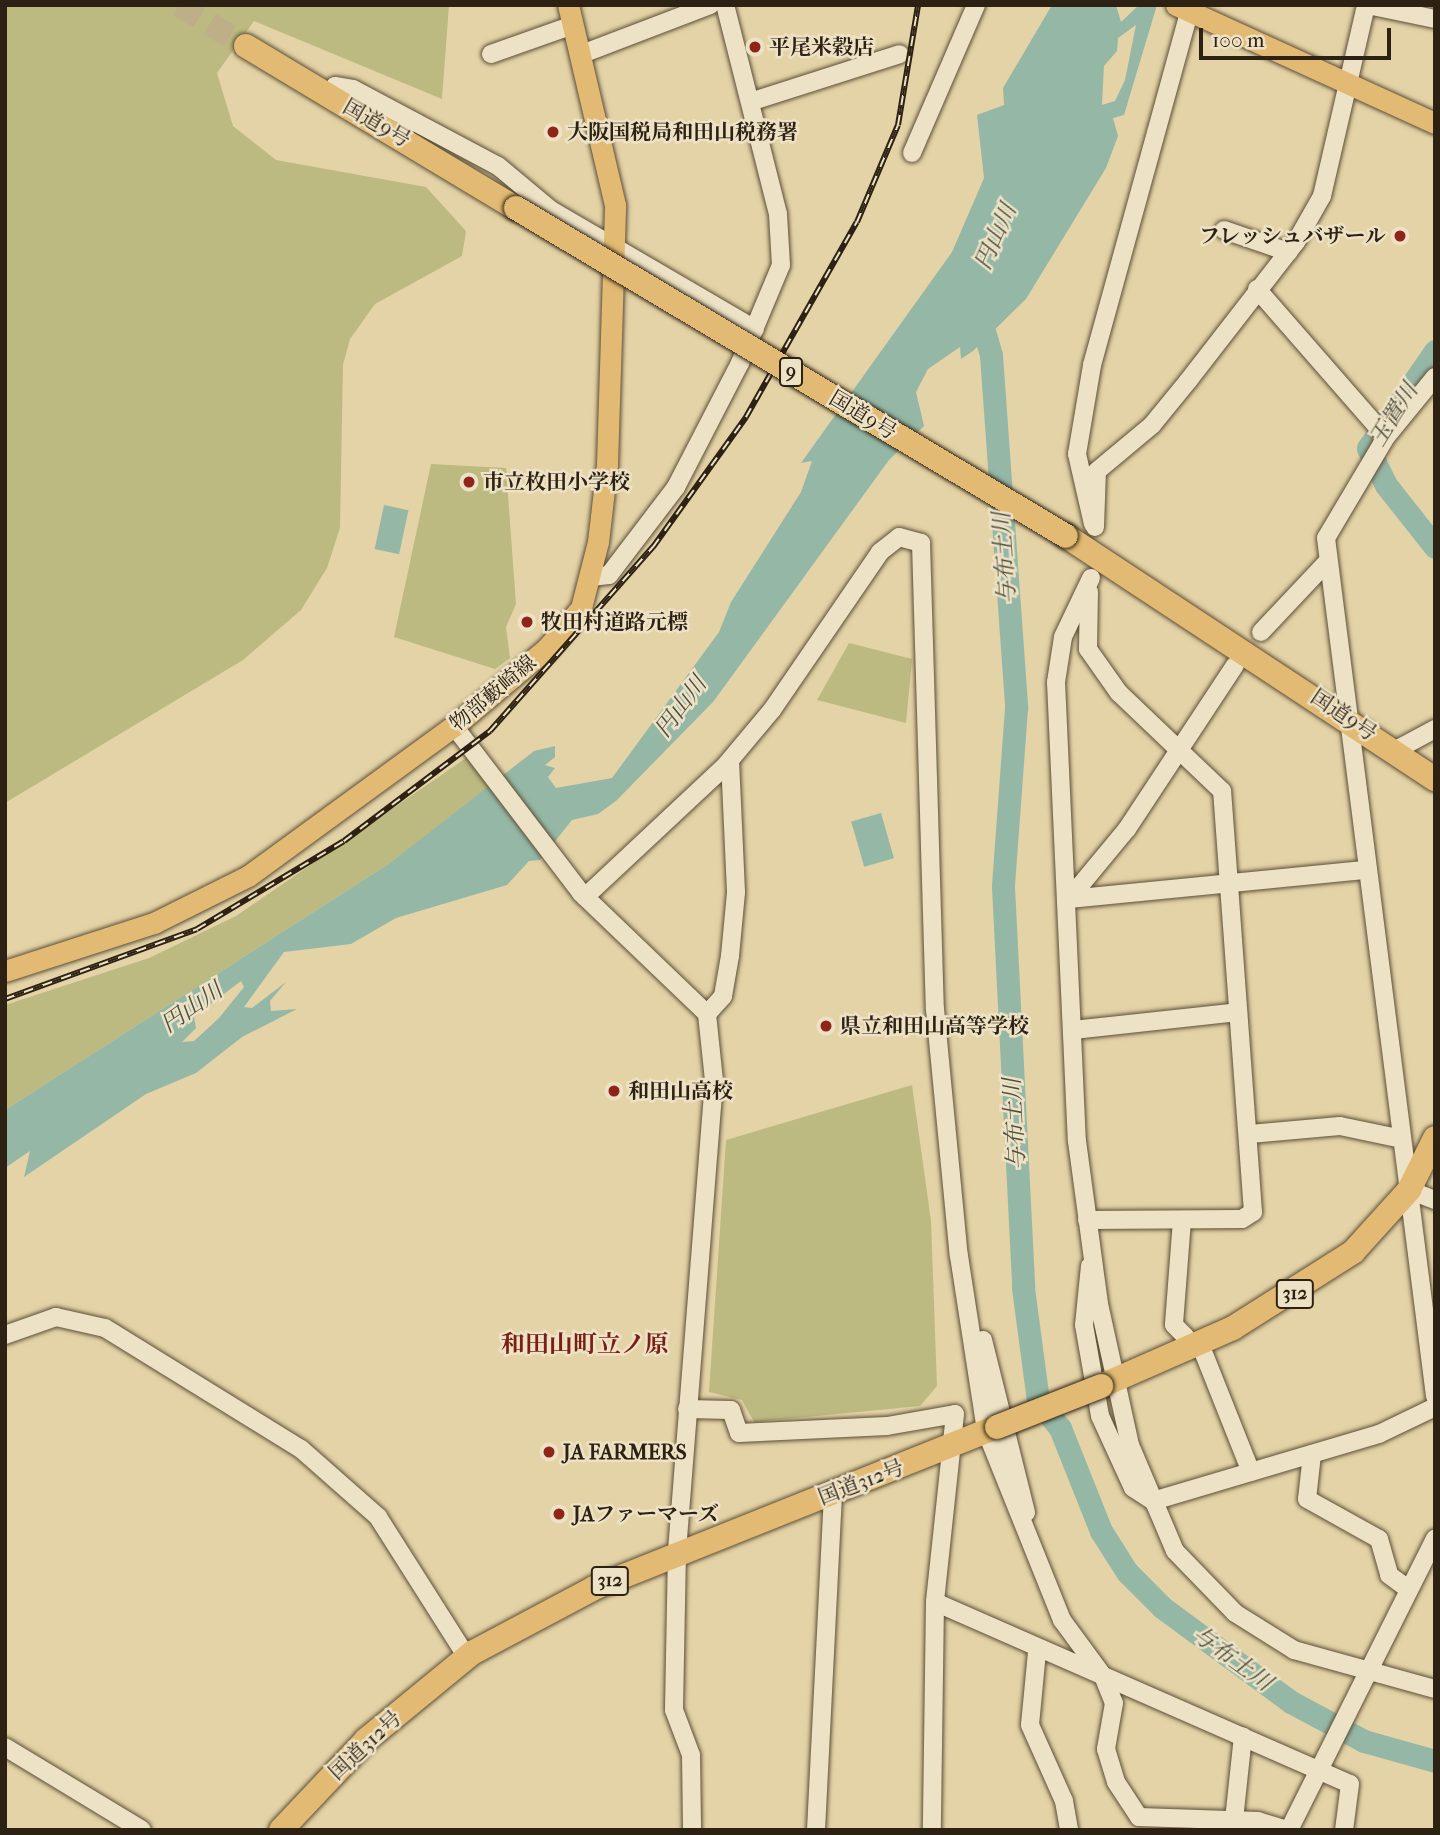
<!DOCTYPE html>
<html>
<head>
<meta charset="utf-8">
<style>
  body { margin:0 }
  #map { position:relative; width:1440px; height:1835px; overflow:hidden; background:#e4d3a6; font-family:"IM FELL French Canon","Noto Serif JP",serif }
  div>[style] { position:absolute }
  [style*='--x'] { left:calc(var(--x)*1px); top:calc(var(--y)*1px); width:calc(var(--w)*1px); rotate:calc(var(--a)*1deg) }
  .green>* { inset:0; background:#bcba81 }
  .water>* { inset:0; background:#95b8a6; transform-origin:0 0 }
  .river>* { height:23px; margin:-11.5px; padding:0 11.5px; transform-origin:11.5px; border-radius:11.5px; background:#95b8a6 }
  .highway-tunnel>* { height:24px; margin-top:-12px; transform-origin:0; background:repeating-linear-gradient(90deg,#bfaf89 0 24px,transparent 0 36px) }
  .roads { filter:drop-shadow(0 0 2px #5b4e38) drop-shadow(0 0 2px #5b4e38) }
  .minor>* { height:18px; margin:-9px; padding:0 9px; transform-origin:9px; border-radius:9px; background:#ede2c5 }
  .major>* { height:21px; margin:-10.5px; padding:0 10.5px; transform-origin:10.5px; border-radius:10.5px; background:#e2ba73 }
  .highway>* { height:24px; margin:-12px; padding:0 12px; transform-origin:12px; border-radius:12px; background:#e2ba73 }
  .rail>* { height:6px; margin-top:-3px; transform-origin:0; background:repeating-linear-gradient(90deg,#ede2c5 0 10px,#2d2113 0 20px); box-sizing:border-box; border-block:2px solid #2d2113 }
  .bridges { filter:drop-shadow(0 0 2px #2d2113) drop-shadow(0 0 2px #2d2113) }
  .highway-bridge>* { height:24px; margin:-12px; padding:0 12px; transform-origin:12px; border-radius:12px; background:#e2ba73 }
  .dots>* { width:19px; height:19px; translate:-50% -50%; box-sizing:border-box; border:4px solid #ede2c5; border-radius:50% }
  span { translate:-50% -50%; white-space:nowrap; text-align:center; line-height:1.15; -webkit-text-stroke:5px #ede2c5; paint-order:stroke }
  .shield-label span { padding:2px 5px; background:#ede2c5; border:2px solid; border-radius:5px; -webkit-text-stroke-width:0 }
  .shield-label { font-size:19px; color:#2d2113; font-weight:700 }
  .poi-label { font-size:21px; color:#2d2113; font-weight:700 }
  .left { translate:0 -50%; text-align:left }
  .right { translate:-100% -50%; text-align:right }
  .street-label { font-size:21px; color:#2d2113 }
  .water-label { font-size:23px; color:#4c4e3f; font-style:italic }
  .quarter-label { font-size:24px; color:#7a1f14; font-weight:700 }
  .frame { position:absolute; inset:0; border:7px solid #2d2113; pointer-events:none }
  .scale { position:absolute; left:1199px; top:28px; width:192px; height:32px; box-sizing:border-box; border:4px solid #2d2113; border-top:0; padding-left:9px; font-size:21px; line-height:24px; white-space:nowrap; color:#2d2113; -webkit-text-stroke:5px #ede2c5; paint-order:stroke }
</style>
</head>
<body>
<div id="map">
  <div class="green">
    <div style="clip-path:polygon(5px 5px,449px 5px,442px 99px,254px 21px,217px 73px,233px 126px,276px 160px,426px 187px,466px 231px,462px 256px,375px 304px,350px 339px,343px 365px,340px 528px,327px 568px,301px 610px,243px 660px,5px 803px)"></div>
    <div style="clip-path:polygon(431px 464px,506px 468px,516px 604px,506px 627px,510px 658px,495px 669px,394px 637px)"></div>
    <div style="clip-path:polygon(849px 643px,912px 659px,906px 723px,817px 700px)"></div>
    <div style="clip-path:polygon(469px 756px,492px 789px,390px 863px,5px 1110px,5px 1005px,149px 958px,236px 916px)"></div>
    <div style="clip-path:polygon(912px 1085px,931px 1221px,937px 1386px,920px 1406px,754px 1422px,742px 1400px,709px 1392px,726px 1140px)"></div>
  </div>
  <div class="water">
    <div style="clip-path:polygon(evenodd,1052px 5px,1116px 5px,1121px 22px,1139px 5px,1157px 5px,1124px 115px,1113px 118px,1118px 136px,1106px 168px,1026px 299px,973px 351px,961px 359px,960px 347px,928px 369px,916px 392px,924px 426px,889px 460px,713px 702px,616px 801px,598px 814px,572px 820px,540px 860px,529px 861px,507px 885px,396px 918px,351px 944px,284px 952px,244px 1007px,252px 1008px,286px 982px,270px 1001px,271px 1011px,297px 1009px,242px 1037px,196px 1073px,146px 1094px,24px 1177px,30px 1151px,5px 1168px,5px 1110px,390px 863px,534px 751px,555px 746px,555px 757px,545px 765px,555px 768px,548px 777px,556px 788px,612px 778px,719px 632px,731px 602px,801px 492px,812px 461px,801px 463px,952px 252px,984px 178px,977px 115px,1004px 105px,1003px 88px,1052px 5px,1136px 25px,1125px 80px,1115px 101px,1102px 105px,1104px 66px,1117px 51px,1118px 38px,1136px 25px,1052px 5px,241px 981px,244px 987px,219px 1018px,194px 1041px,182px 1042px,196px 1028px,194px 1017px,241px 981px)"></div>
    <div style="left:384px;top:505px;width:25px;height:45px;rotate:12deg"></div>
    <div style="left:881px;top:813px;width:47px;height:31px;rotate:74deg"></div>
  </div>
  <div class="river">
    <div style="--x:978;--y:310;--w:47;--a:73.9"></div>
    <div style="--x:991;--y:355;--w:354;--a:85.9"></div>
    <div style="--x:1016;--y:708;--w:179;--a:94.2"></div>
    <div style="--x:1003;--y:887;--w:401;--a:87.1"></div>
    <div style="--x:1023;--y:1288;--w:113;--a:82.4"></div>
    <div style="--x:1038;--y:1400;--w:36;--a:52"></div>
    <div style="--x:1060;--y:1428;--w:111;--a:68.3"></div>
    <div style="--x:1101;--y:1531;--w:49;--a:57.6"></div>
    <div style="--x:1127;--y:1572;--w:51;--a:45"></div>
    <div style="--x:1163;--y:1608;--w:159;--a:36.3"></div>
    <div style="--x:1291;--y:1702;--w:83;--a:28.1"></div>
    <div style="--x:1364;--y:1741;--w:74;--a:15.7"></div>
    <div style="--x:1435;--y:351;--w:118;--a:124.6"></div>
    <div style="--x:1368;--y:448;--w:41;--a:64.1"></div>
    <div style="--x:1386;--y:485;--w:79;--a:51.7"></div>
  </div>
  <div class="highway-tunnel">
    <div style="--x:179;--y:5;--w:79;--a:31.5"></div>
  </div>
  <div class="roads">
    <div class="minor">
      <div style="--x:1368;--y:5;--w:68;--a:11.8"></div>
      <div style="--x:491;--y:54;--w:87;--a:-19.5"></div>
      <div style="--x:582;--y:54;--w:137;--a:-20.9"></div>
      <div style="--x:330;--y:95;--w:10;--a:-61"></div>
      <div style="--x:335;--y:86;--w:18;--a:9"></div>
      <div style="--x:353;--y:89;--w:164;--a:28"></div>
      <div style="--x:498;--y:166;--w:69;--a:39.7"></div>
      <div style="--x:551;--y:210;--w:236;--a:30.3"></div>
      <div style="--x:753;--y:101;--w:154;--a:-17.7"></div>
      <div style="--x:912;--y:153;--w:161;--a:-66.6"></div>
      <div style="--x:1224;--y:230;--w:68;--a:19"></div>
      <div style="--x:1257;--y:289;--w:196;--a:48.9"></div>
      <div style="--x:1435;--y:377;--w:77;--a:129.2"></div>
      <div style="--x:1386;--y:437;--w:117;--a:120.7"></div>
      <div style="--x:1326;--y:538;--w:865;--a:82.76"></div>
      <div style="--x:1093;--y:524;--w:72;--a:-102.9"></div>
      <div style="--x:1077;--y:454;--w:90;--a:-80.4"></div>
      <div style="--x:1092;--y:365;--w:373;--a:-74.6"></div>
      <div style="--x:1095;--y:527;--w:56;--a:-88"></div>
      <div style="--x:1097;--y:471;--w:72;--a:-39.9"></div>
      <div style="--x:1152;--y:425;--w:57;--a:-50.7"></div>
      <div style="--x:1188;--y:381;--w:176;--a:-52.2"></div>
      <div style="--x:1296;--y:242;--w:53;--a:-60.5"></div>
      <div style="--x:1322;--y:196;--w:196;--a:-77"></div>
      <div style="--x:591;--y:577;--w:18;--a:-6"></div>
      <div style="--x:609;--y:575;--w:111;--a:-52.7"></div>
      <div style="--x:676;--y:487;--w:140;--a:-62.7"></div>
      <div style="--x:740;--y:363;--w:106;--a:-67.3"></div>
      <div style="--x:781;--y:265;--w:51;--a:-93.4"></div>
      <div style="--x:778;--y:214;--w:216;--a:-104.2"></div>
      <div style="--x:1091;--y:578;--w:65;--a:115.4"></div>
      <div style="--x:1063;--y:637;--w:46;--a:98.8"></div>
      <div style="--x:1056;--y:682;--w:459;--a:87.4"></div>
      <div style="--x:1077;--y:1141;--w:164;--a:82.3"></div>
      <div style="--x:1099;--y:1304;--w:144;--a:77.6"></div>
      <div style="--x:1130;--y:1445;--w:115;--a:67"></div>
      <div style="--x:1175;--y:1551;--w:86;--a:45.9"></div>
      <div style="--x:1235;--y:1613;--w:70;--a:32.1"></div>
      <div style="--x:1294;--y:1650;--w:146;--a:15.5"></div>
      <div style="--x:1261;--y:632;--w:96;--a:-46.7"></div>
      <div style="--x:454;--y:726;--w:210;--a:52.7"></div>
      <div style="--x:581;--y:893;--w:175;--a:43.8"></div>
      <div style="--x:707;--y:1014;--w:67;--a:84"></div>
      <div style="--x:714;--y:1081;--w:472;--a:94.5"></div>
      <div style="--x:677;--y:1552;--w:158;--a:91.1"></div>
      <div style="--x:674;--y:1710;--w:48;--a:69.3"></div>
      <div style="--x:691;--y:1755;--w:75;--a:89.2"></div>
      <div style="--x:1396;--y:750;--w:44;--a:-28.3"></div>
      <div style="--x:585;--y:897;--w:192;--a:-43.1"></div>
      <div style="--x:725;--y:766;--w:73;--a:-50"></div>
      <div style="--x:772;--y:710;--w:191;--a:-55.6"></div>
      <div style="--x:880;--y:552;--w:24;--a:-38"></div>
      <div style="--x:899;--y:537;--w:23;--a:15"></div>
      <div style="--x:921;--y:543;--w:466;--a:88.3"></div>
      <div style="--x:935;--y:1009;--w:248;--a:84.5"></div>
      <div style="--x:959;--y:1256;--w:177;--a:81.2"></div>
      <div style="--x:986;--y:1431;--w:204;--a:68.1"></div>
      <div style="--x:1062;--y:1620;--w:69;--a:53.8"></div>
      <div style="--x:1103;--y:1676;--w:29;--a:68"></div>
      <div style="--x:1114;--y:1703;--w:47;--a:99.9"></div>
      <div style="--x:1106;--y:1749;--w:34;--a:73"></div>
      <div style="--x:1116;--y:1782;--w:42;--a:56.7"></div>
      <div style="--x:1139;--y:1817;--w:119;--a:1.9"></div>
      <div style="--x:1258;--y:1821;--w:30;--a:17"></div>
      <div style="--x:1069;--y:899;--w:299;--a:-5.6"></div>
      <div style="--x:1069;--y:899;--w:91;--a:-50.4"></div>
      <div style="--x:1127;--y:829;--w:196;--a:-56.6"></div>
      <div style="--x:707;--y:1014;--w:24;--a:-48"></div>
      <div style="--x:723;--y:996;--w:41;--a:-80.1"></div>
      <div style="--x:730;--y:956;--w:64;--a:-84.6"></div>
      <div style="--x:736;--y:892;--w:131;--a:-92.6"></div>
      <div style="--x:1073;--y:1030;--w:166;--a:-6.2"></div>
      <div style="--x:1250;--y:1134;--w:90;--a:-5.1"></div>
      <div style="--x:1340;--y:1126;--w:63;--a:11.8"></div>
      <div style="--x:1409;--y:1190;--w:28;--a:21"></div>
      <div style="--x:1087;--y:1220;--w:155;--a:-0.4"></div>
      <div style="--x:1242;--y:1219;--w:13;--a:-32"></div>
      <div style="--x:1253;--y:1212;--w:422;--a:-94.2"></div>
      <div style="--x:1222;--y:791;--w:142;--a:-136.4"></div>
      <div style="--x:1119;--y:693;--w:54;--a:-125.2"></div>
      <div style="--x:1088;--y:649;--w:57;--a:-89"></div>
      <div style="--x:1182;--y:1220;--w:105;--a:94.4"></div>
      <div style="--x:1174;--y:1325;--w:16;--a:45"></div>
      <div style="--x:1090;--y:1266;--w:59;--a:95.8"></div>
      <div style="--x:1084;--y:1325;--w:92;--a:80"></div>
      <div style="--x:1100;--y:1416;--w:79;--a:65.4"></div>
      <div style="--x:1133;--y:1488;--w:24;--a:33"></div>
      <div style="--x:1153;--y:1501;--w:236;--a:-16.5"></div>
      <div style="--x:1379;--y:1434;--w:62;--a:-25.7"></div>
      <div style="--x:5;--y:1335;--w:54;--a:-19.4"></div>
      <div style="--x:56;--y:1317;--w:50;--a:12.7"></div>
      <div style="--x:105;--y:1328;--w:230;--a:31.7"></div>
      <div style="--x:301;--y:1449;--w:103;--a:41.4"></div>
      <div style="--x:378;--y:1517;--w:166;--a:57.6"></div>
      <div style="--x:983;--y:1340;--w:178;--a:76"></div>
      <div style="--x:1204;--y:1354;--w:127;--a:68.3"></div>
      <div style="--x:687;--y:1409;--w:44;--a:1.3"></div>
      <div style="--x:731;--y:1410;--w:24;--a:71"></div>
      <div style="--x:739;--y:1433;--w:148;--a:-2.7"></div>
      <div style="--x:887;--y:1426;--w:69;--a:-10"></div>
      <div style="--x:955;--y:1414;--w:189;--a:96.1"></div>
      <div style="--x:935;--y:1602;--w:228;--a:90.8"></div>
      <div style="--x:1312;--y:1454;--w:45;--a:96.3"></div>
      <div style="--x:1307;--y:1499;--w:82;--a:29.1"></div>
      <div style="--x:1379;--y:1539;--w:37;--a:74"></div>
      <div style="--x:1389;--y:1575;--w:24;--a:36"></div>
      <div style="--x:935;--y:1602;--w:453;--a:23.7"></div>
      <div style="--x:1350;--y:1784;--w:46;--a:97.4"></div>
      <div style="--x:1037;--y:1652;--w:73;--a:95.5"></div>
      <div style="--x:1030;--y:1725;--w:83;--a:65.9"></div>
      <div style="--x:1064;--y:1801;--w:29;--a:80"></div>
      <div style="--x:5;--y:1747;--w:160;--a:31.2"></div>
      <div style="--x:1234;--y:1820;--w:84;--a:-83.9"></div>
      <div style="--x:816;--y:1830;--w:336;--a:-87.1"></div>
      <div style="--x:1289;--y:1830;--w:326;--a:-63.4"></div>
    </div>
    <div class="major">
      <div style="--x:1176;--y:5;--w:285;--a:24.5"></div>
      <div style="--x:5;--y:971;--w:157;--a:-17.9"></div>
      <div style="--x:154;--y:923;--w:105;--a:-26.6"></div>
      <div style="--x:248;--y:876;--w:255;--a:-36.1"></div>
      <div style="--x:454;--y:726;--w:121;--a:-40"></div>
      <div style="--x:547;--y:648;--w:52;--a:-49.6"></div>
      <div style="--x:581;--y:608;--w:68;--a:-75.6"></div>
      <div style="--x:598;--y:542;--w:79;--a:-83.4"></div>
      <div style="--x:607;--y:464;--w:259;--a:-88.2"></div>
      <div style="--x:615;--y:205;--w:205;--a:-103.2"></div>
    </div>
    <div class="highway">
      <div style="--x:246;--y:46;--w:315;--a:31"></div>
      <div style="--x:1066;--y:536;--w:442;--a:33.4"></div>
      <div style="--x:1101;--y:1386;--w:144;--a:-23.7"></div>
      <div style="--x:1233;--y:1328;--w:142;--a:-32.3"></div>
      <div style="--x:1353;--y:1252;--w:84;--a:-47.9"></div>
      <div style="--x:1409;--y:1190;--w:58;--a:-63.4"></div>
      <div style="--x:281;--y:1830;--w:124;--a:-46.6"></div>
      <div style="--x:366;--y:1740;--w:137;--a:-39.4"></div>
      <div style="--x:472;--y:1653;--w:138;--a:-28"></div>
      <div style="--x:594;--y:1588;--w:434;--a:-21.8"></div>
    </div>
  </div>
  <div class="rail">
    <div style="--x:5;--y:999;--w:204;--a:-20"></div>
    <div style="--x:197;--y:929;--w:171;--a:-30.9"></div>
    <div style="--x:344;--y:841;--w:183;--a:-37"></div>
    <div style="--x:490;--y:731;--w:246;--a:-48.5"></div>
    <div style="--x:653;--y:547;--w:160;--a:-54.4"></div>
    <div style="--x:746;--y:417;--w:224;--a:-60.4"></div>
    <div style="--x:857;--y:222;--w:105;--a:-67.1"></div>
    <div style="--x:898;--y:125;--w:122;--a:-80.5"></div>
  </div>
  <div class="bridges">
    <div class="highway-bridge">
      <div style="--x:516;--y:208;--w:640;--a:30.81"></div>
      <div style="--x:997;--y:1427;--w:112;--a:-21.5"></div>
    </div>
  </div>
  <div class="dots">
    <div style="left:755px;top:47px;background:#8f2418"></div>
    <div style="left:553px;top:132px;background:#8f2418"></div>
    <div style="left:1400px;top:236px;background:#8f2418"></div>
    <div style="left:469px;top:482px;background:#8f2418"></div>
    <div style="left:527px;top:622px;background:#8f2418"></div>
    <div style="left:826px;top:1026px;background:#8f2418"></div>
    <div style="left:614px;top:1091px;background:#8f2418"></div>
    <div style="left:549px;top:1452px;background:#8f2418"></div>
    <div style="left:559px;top:1514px;background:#8f2418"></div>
  </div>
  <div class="shield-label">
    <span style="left:791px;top:372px">9</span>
    <span style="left:1295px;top:1294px">312</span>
    <span style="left:610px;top:1581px">312</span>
  </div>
  <div class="poi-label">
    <span class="left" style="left:769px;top:47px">平尾米穀店</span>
    <span class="left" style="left:567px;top:132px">大阪国税局和田山税務署</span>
    <span class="right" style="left:1386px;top:236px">フレッシュバザール</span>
    <span class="left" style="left:483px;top:482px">市立枚田小学校</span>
    <span class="left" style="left:541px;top:622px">牧田村道路元標</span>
    <span class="left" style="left:840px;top:1026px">県立和田山高等学校</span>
    <span class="left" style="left:628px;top:1091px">和田山高校</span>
    <span class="left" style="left:563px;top:1452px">JA FARMERS</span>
    <span class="left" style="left:573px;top:1514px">JAファーマーズ</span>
  </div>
  <div class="street-label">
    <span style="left:377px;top:123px;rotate:30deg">国道9号</span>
    <span style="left:863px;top:415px;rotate:31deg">国道9号</span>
    <span style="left:493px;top:693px;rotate:-40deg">物部藪崎線</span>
    <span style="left:1344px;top:715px;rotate:34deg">国道9号</span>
    <span style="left:861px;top:1482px;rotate:-21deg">国道312号</span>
    <span style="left:365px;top:1745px;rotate:-43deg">国道312号</span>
  </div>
  <div class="water-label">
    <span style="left:996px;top:237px;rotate:-66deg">円山川</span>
    <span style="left:1394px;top:415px;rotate:-58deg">玉置川</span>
    <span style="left:1005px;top:558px;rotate:-94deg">与布土川</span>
    <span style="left:681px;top:707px;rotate:-53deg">円山川</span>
    <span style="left:192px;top:1008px;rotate:-35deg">円山川</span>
    <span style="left:1015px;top:1124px;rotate:-93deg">与布土川</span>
    <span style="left:1232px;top:1659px;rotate:36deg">与布土川</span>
  </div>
  <div class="quarter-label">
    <span style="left:585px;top:1345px">和田山町立ノ原</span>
  </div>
  <div class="frame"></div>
  <div class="scale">100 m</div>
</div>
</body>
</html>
